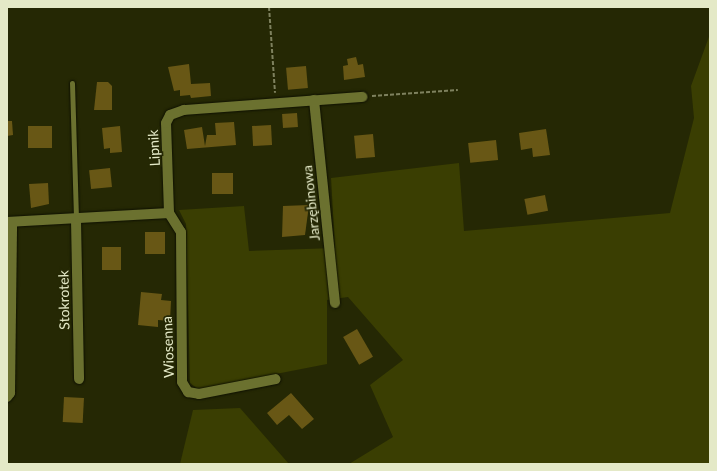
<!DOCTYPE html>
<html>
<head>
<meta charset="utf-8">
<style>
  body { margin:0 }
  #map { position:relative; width:717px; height:471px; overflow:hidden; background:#252804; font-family:Lato,sans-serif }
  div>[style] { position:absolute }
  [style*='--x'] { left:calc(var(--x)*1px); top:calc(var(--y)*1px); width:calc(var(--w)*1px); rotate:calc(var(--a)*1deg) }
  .green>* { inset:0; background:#3a3e02 }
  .building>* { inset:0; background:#685715; transform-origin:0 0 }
  .path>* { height:2px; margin-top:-1px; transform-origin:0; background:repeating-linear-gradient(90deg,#7e815e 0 4px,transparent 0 6px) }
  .roads { filter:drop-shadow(0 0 1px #0e1000) drop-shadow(0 0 1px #0e1000) }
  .lane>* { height:5px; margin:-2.5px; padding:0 2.5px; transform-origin:2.5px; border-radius:2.5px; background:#6b712f }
  .street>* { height:10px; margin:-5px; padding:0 5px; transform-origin:5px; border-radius:5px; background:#6b712f }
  span { translate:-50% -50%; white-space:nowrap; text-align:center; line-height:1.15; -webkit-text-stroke:3.5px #252804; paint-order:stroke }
  .street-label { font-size:14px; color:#e4e9c7 }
  .frame { position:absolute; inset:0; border:8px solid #e4e9c7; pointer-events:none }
</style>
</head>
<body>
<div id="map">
  <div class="green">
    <div style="clip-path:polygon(710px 34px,710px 464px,349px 464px,393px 437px,370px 385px,403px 360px,348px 297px,327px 300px,327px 364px,198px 389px,190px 383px,186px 224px,179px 210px,244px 206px,249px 251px,335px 248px,331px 178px,459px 163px,464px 231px,670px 213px,694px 118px,691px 86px)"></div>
    <div style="clip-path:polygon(240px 408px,289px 464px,180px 464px,193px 410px)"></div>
  </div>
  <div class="building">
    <div style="clip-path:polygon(356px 57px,358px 65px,363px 64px,365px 77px,344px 80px,343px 66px,348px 65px,347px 59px)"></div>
    <div style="clip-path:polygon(189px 64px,191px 84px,210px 83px,211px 96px,191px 98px,190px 95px,180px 96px,180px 90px,174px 91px,168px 67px)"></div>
    <div style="left:306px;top:66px;width:22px;height:20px;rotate:85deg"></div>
    <div style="clip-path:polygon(97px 82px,108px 82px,112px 86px,112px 110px,94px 110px)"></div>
    <div style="left:297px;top:113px;width:14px;height:15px;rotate:86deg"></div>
    <div style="clip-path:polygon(7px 121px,12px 121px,13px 135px,7px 136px)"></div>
    <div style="clip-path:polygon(234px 122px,236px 145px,187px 149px,184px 130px,202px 127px,205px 146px,207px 135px,216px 135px,215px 123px)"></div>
    <div style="left:271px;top:125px;width:20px;height:19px;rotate:87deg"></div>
    <div style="left:28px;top:126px;width:24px;height:22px"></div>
    <div style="clip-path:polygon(120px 126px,122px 152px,110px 153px,110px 148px,104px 149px,102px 128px)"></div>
    <div style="clip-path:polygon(546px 129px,550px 155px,533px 157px,532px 148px,521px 150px,519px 133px)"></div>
    <div style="left:373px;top:134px;width:23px;height:19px;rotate:85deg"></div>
    <div style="left:496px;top:140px;width:20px;height:28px;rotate:84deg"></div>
    <div style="left:110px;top:168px;width:19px;height:21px;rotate:84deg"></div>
    <div style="left:233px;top:173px;width:21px;height:21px;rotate:90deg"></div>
    <div style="clip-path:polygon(48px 183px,49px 204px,31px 208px,29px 184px)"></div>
    <div style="left:545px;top:195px;width:16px;height:21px;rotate:79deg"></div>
    <div style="clip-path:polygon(309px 205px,305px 235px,282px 237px,283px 206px)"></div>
    <div style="left:145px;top:232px;width:20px;height:22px"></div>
    <div style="left:102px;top:247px;width:19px;height:23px"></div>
    <div style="clip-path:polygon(141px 292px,162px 294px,161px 300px,171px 301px,170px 321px,158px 320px,158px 327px,138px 325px)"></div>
    <div style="left:357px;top:329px;width:32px;height:16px;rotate:60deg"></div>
    <div style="clip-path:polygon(291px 393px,314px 419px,302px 429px,289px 415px,277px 425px,267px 413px)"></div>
    <div style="left:64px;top:397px;width:20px;height:25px;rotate:3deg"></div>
  </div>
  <div class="path">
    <div style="--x:269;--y:7;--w:86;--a:86"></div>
    <div style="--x:372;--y:96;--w:86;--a:-4"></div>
  </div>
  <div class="roads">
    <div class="lane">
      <div style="--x:72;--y:83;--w:137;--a:88.3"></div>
    </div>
    <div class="street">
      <div style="--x:314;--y:100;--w:204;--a:84.1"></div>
      <div style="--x:169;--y:213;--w:22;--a:58"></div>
      <div style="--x:181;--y:232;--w:150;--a:89.6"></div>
      <div style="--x:182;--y:382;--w:12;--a:59"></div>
      <div style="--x:188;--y:392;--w:11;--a:10"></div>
      <div style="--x:199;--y:394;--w:78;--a:-11"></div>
      <div style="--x:76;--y:220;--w:159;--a:88.9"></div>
      <div style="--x:7;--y:222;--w:162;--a:-3.2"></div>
      <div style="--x:169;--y:213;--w:90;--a:-91.9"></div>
      <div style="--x:166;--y:123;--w:9;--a:-63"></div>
      <div style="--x:170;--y:115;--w:15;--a:-20"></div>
      <div style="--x:184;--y:110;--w:179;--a:-4.2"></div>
      <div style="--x:7;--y:397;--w:5;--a:-53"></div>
      <div style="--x:10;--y:393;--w:171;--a:-89.3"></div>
    </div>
  </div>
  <div class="street-label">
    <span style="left:154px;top:148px;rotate:-93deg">Lipnik</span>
    <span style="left:311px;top:203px;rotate:-96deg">Jarzębinowa</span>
    <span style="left:64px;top:300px;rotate:-91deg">Stokrotek</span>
    <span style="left:168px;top:347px;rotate:-92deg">Wiosenna</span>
  </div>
  <div class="frame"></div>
</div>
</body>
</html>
